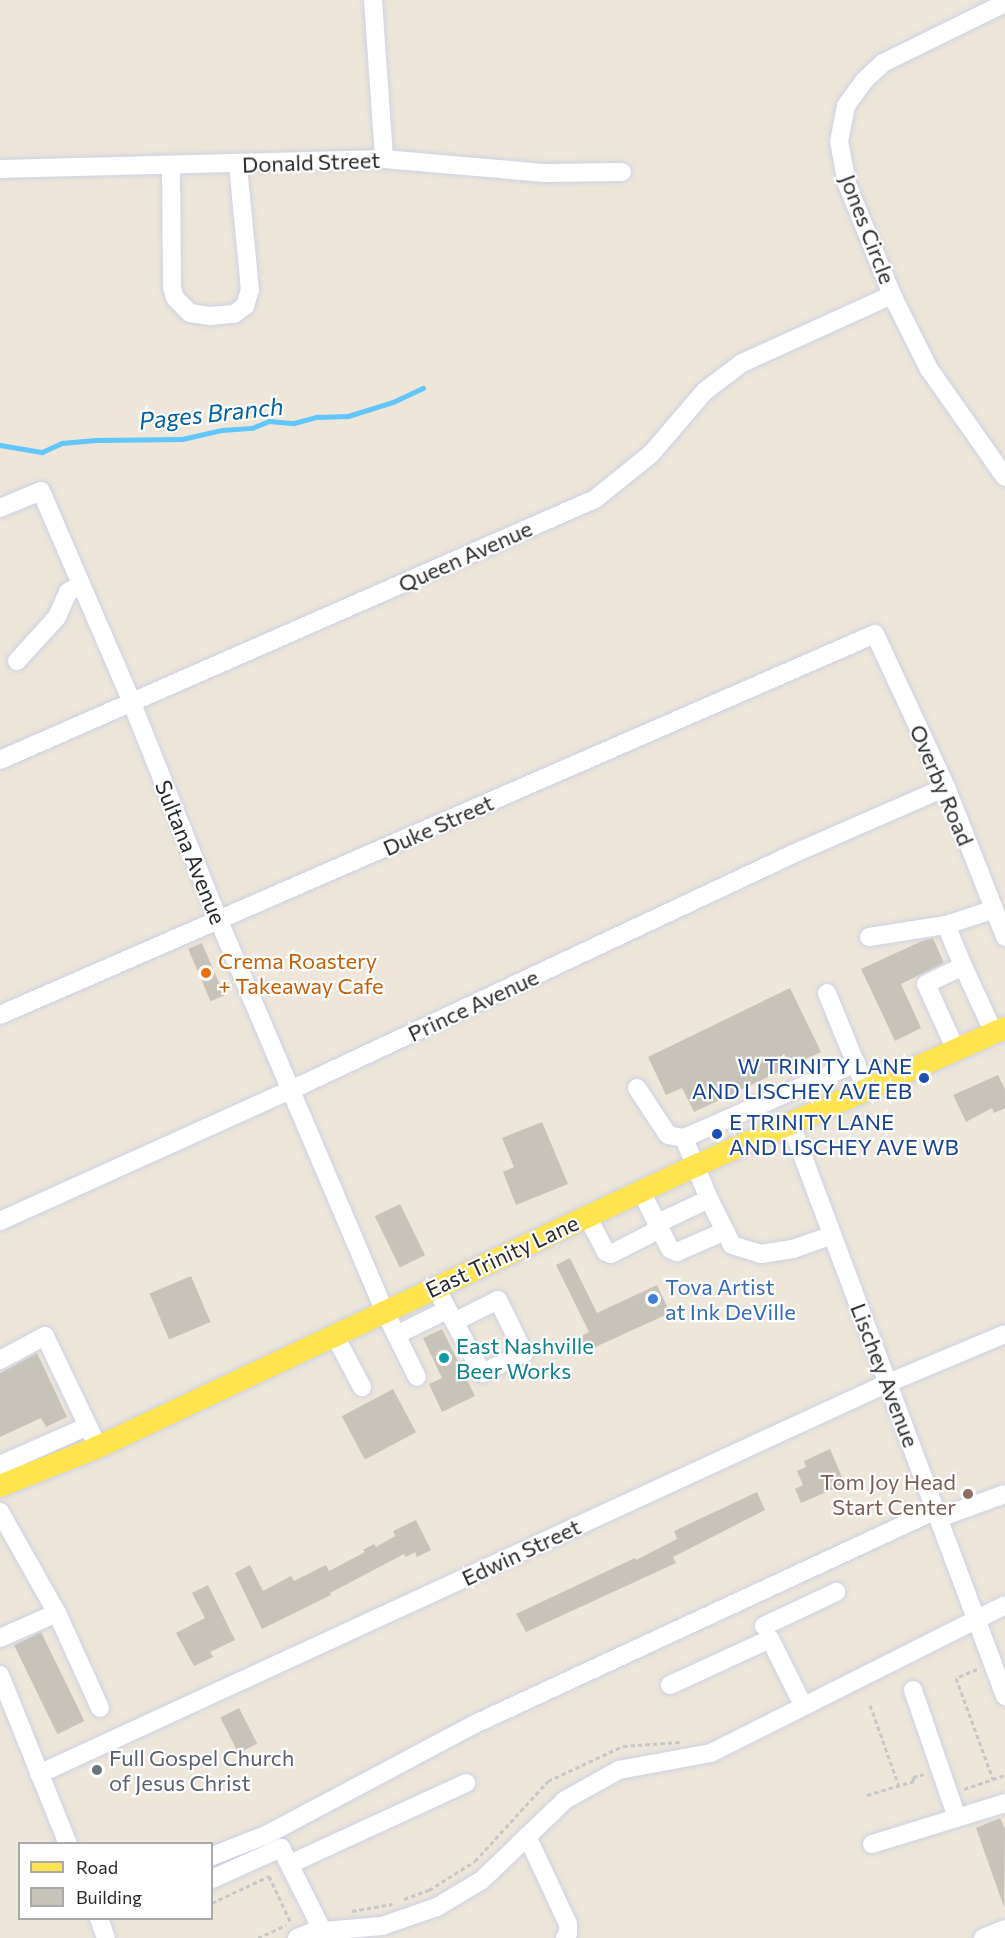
<!DOCTYPE html>
<html>
<head>
<meta charset="utf-8">
<style>
  body { margin:0 }
  #map { position:relative; width:1005px; height:1938px; overflow:hidden; background:#ede6d9; font-family:Commissioner,sans-serif }
  div>[style] { position:absolute }
  [style*='--x'] { left:calc(var(--x)*1px); top:calc(var(--y)*1px); width:calc(var(--w)*1px); rotate:calc(var(--a)*1deg) }
  .stream>* { height:4.5px; margin:-2.25px; padding:0 2.25px; transform-origin:2.25px; border-radius:2.25px; background:#61c6fb }
  .building>* { inset:0; background:#c8c3b9; transform-origin:0 0 }
  .path>* { height:3px; margin-top:-1.5px; transform-origin:0; background:repeating-linear-gradient(90deg,#c7c7c7 0 4.5px,transparent 0 7.5px) }
  .roads { filter:drop-shadow(0 0 2px #ced1e4) drop-shadow(0 0 2px #ced1e4) }
  .minor>* { height:18px; margin:-9px; padding:0 9px; transform-origin:9px; border-radius:9px; background:#fff }
  .major>* { height:22px; margin:-11px; padding:0 11px; transform-origin:11px; border-radius:11px; background:#ffe44d }
  .dots>* { width:16px; height:16px; translate:-50% -50%; box-sizing:border-box; border:3px solid #fff; border-radius:50% }
  span { translate:-50% -50%; white-space:nowrap; text-align:center; line-height:1.15; -webkit-text-stroke:4.5px #fff; paint-order:stroke }
  .street-label { font-size:22px; color:#292929 }
  .food-label { font-size:22px; color:#c56008 }
  .left { translate:0 -50%; text-align:left }
  .transit-label { font-size:22px; color:#164399 }
  .right { translate:-100% -50%; text-align:right }
  .shop-label { font-size:22px; color:#366cbe }
  .culture-label { font-size:22px; color:#0d838f }
  .education-label { font-size:22px; color:#785e54 }
  .worship-label { font-size:22px; color:#5b616d }
  .water-label { font-size:24px; color:#0060a7; font-style:italic }
  .legend { position:absolute; left:18px; top:1842px; width:195px; height:78px; box-sizing:border-box; background:#fff; border:2px solid #a9a9a9; margin:0; padding:8px 10px; list-style:none; font-size:18px; color:#292929 }
  .legend li { display:flex; align-items:center; gap:12px; height:30px }
  .legend b { width:30px; border:2px solid #a9a9a9 }
</style>
</head>
<body>
<div id="map">
  <div class="stream">
    <div style="--x:0;--y:445;--w:43;--a:9.5"></div>
    <div style="--x:42;--y:452;--w:22;--a:-24"></div>
    <div style="--x:62;--y:443;--w:36;--a:-5"></div>
    <div style="--x:98;--y:440;--w:84;--a:-0.7"></div>
    <div style="--x:182;--y:439;--w:41;--a:-12.7"></div>
    <div style="--x:222;--y:430;--w:30;--a:-4"></div>
    <div style="--x:252;--y:428;--w:18;--a:-22"></div>
    <div style="--x:269;--y:421;--w:25;--a:5"></div>
    <div style="--x:294;--y:423;--w:24;--a:-15"></div>
    <div style="--x:317;--y:417;--w:31;--a:-2"></div>
    <div style="--x:348;--y:416;--w:47;--a:-17.3"></div>
    <div style="--x:393;--y:402;--w:33;--a:-25"></div>
  </div>
  <div class="building">
    <div style="clip-path:polygon(933px 938px,944px 963px,901px 984px,921px 1028px,895px 1041px,861px 969px,924px 940px)"></div>
    <div style="left:202px;top:943px;width:57px;height:15px;rotate:67deg"></div>
    <div style="clip-path:polygon(790px 988px,821px 1052px,694px 1112px,682px 1088px,666px 1095px,648px 1057px)"></div>
    <div style="clip-path:polygon(998px 1075px,1005px 1089px,1005px 1108px,994px 1113px,992px 1108px,966px 1122px,953px 1095px)"></div>
    <div style="clip-path:polygon(542px 1122px,568px 1184px,516px 1205px,503px 1172px,514px 1167px,502px 1138px)"></div>
    <div style="left:400px;top:1204px;width:57px;height:28px;rotate:64deg"></div>
    <div style="clip-path:polygon(570px 1258px,597px 1313px,657px 1285px,670px 1313px,580px 1354px,574px 1340px,589px 1332px,556px 1265px)"></div>
    <div style="left:191px;top:1276px;width:50px;height:45px;rotate:67deg"></div>
    <div style="clip-path:polygon(442px 1329px,475px 1396px,442px 1412px,429px 1384px,442px 1378px,423px 1338px)"></div>
    <div style="clip-path:polygon(37px 1353px,67px 1417px,46px 1427px,41px 1418px,0 1437px,0 1373px)"></div>
    <div style="left:393px;top:1389px;width:49px;height:58px;rotate:62deg"></div>
    <div style="clip-path:polygon(830px 1449px,845px 1484px,801px 1503px,795px 1489px,803px 1485px,797px 1471px,806px 1467px,804px 1461px)"></div>
    <div style="clip-path:polygon(757px 1492px,765px 1510px,673px 1557px,676px 1563px,526px 1632px,516px 1614px,635px 1558px,636px 1560px,677px 1539px,674px 1531px)"></div>
    <div style="clip-path:polygon(416px 1520px,431px 1550px,417px 1557px,415px 1552px,406px 1557px,404px 1554px,330px 1593px,331px 1595px,262px 1629px,235px 1573px,250px 1565px,263px 1591px,291px 1576px,294px 1581px,326px 1565px,329px 1571px,365px 1552px,363px 1550px,374px 1544px,376px 1547px,395px 1536px,393px 1531px)"></div>
    <div style="clip-path:polygon(208px 1585px,235px 1640px,210px 1652px,213px 1657px,194px 1666px,176px 1633px,205px 1618px,192px 1593px)"></div>
    <div style="left:41px;top:1632px;width:99px;height:30px;rotate:64deg"></div>
    <div style="left:239px;top:1708px;width:40px;height:21px;rotate:63deg"></div>
    <div style="clip-path:polygon(1000px 1818px,1005px 1829px,1004px 1907px,976px 1828px)"></div>
  </div>
  <div class="path">
    <div style="--x:977;--y:1669;--w:23;--a:157"></div>
    <div style="--x:956;--y:1678;--w:108;--a:69.9"></div>
    <div style="--x:870;--y:1705;--w:86;--a:70.3"></div>
    <div style="--x:964;--y:1789;--w:43;--a:-18.9"></div>
    <div style="--x:867;--y:1795;--w:49;--a:-16.6"></div>
    <div style="--x:914;--y:1781;--w:4;--a:-104"></div>
    <div style="--x:913;--y:1777;--w:11;--a:-15"></div>
    <div style="--x:404;--y:1899;--w:27;--a:-20"></div>
    <div style="--x:429;--y:1890;--w:54;--a:-32.2"></div>
    <div style="--x:475;--y:1861;--w:108;--a:-47.6"></div>
    <div style="--x:548;--y:1781;--w:83;--a:-25"></div>
    <div style="--x:623;--y:1746;--w:57;--a:-4"></div>
    <div style="--x:212;--y:1903;--w:63;--a:-25.3"></div>
    <div style="--x:269;--y:1876;--w:52;--a:64.9"></div>
    <div style="--x:352;--y:1911;--w:41;--a:-9.9"></div>
    <div style="--x:258;--y:1938;--w:31;--a:-25"></div>
  </div>
  <div class="roads">
    <div class="minor">
      <div style="--x:373;--y:0;--w:159;--a:86"></div>
      <div style="--x:1005;--y:3;--w:136;--a:153.8"></div>
      <div style="--x:883;--y:63;--w:26;--a:137"></div>
      <div style="--x:864;--y:81;--w:31;--a:126"></div>
      <div style="--x:846;--y:106;--w:36;--a:101"></div>
      <div style="--x:839;--y:141;--w:44;--a:79.5"></div>
      <div style="--x:847;--y:184;--w:120;--a:67.9"></div>
      <div style="--x:892;--y:295;--w:83;--a:63.4"></div>
      <div style="--x:929;--y:369;--w:132;--a:54.9"></div>
      <div style="--x:171;--y:165;--w:122;--a:89.5"></div>
      <div style="--x:172;--y:287;--w:11;--a:75"></div>
      <div style="--x:175;--y:298;--w:21;--a:45"></div>
      <div style="--x:190;--y:313;--w:20;--a:9"></div>
      <div style="--x:210;--y:316;--w:24;--a:-5"></div>
      <div style="--x:234;--y:314;--w:14;--a:-36"></div>
      <div style="--x:245;--y:306;--w:17;--a:-73"></div>
      <div style="--x:250;--y:290;--w:126;--a:-95.5"></div>
      <div style="--x:0;--y:169;--w:384;--a:-1.5"></div>
      <div style="--x:384;--y:159;--w:162;--a:5"></div>
      <div style="--x:545;--y:173;--w:77;--a:-0.7"></div>
      <div style="--x:0;--y:508;--w:44;--a:-22.5"></div>
      <div style="--x:41;--y:491;--w:218;--a:66.7"></div>
      <div style="--x:127;--y:691;--w:248;--a:68.2"></div>
      <div style="--x:219;--y:921;--w:425;--a:67"></div>
      <div style="--x:385;--y:1312;--w:72;--a:63.8"></div>
      <div style="--x:17;--y:661;--w:59;--a:-47.7"></div>
      <div style="--x:57;--y:617;--w:27;--a:-66"></div>
      <div style="--x:68;--y:592;--w:15;--a:-28"></div>
      <div style="--x:0;--y:760;--w:650;--a:-23.68"></div>
      <div style="--x:595;--y:499;--w:72;--a:-38.8"></div>
      <div style="--x:651;--y:454;--w:83;--a:-49.4"></div>
      <div style="--x:705;--y:391;--w:46;--a:-37.1"></div>
      <div style="--x:742;--y:363;--w:165;--a:-24.4"></div>
      <div style="--x:946;--y:925;--w:44;--a:67.5"></div>
      <div style="--x:869;--y:937;--w:78;--a:-8.9"></div>
      <div style="--x:946;--y:925;--w:48;--a:-18.1"></div>
      <div style="--x:827;--y:993;--w:104;--a:67.9"></div>
      <div style="--x:0;--y:1015;--w:954;--a:-23.53"></div>
      <div style="--x:875;--y:634;--w:169;--a:65.1"></div>
      <div style="--x:946;--y:787;--w:161;--a:68.5"></div>
      <div style="--x:956;--y:1050;--w:72;--a:-114.4"></div>
      <div style="--x:926;--y:984;--w:41;--a:-25.9"></div>
      <div style="--x:963;--y:966;--w:74;--a:65.2"></div>
      <div style="--x:637;--y:1088;--w:56;--a:56.6"></div>
      <div style="--x:668;--y:1135;--w:16;--a:11"></div>
      <div style="--x:684;--y:1138;--w:188;--a:-23.6"></div>
      <div style="--x:790;--y:1122;--w:613;--a:69.47"></div>
      <div style="--x:684;--y:1138;--w:66;--a:67.7"></div>
      <div style="--x:641;--y:1191;--w:65;--a:63.4"></div>
      <div style="--x:670;--y:1249;--w:8;--a:23"></div>
      <div style="--x:677;--y:1252;--w:52;--a:-23.6"></div>
      <div style="--x:587;--y:1216;--w:41;--a:62.2"></div>
      <div style="--x:606;--y:1252;--w:5;--a:22"></div>
      <div style="--x:611;--y:1254;--w:48;--a:-27.1"></div>
      <div style="--x:654;--y:1232;--w:10;--a:-66"></div>
      <div style="--x:658;--y:1223;--w:56;--a:-25.2"></div>
      <div style="--x:709;--y:1199;--w:51;--a:63.4"></div>
      <div style="--x:732;--y:1245;--w:30;--a:17"></div>
      <div style="--x:761;--y:1254;--w:32;--a:-9"></div>
      <div style="--x:793;--y:1249;--w:42;--a:-19.3"></div>
      <div style="--x:0;--y:1221;--w:321;--a:-24.3"></div>
      <div style="--x:293;--y:1089;--w:552;--a:-25.17"></div>
      <div style="--x:793;--y:854;--w:167;--a:-23.6"></div>
      <div style="--x:436;--y:1288;--w:97;--a:61.6"></div>
      <div style="--x:482;--y:1373;--w:47;--a:-25.5"></div>
      <div style="--x:524;--y:1353;--w:59;--a:-116.1"></div>
      <div style="--x:498;--y:1300;--w:47;--a:153.4"></div>
      <div style="--x:396;--y:1335;--w:57;--a:-26.1"></div>
      <div style="--x:335;--y:1336;--w:58;--a:62.1"></div>
      <div style="--x:0;--y:1360;--w:51;--a:-28.1"></div>
      <div style="--x:45;--y:1336;--w:123;--a:64.5"></div>
      <div style="--x:0;--y:1465;--w:96;--a:-23.9"></div>
      <div style="--x:0;--y:1512;--w:116;--a:60.6"></div>
      <div style="--x:939;--y:1518;--w:70;--a:-20"></div>
      <div style="--x:764;--y:1626;--w:80;--a:-25.3"></div>
      <div style="--x:0;--y:1638;--w:62;--a:-23.7"></div>
      <div style="--x:57;--y:1613;--w:104;--a:65.6"></div>
      <div style="--x:0;--y:1675;--w:182;--a:68.1"></div>
      <div style="--x:670;--y:1685;--w:110;--a:-24.7"></div>
      <div style="--x:770;--y:1639;--w:74;--a:63.4"></div>
      <div style="--x:913;--y:1690;--w:135;--a:71"></div>
      <div style="--x:39;--y:1774;--w:935;--a:-24.73"></div>
      <div style="--x:888;--y:1383;--w:127;--a:-22.7"></div>
      <div style="--x:527;--y:1836;--w:97;--a:65"></div>
      <div style="--x:568;--y:1924;--w:10;--a:90"></div>
      <div style="--x:568;--y:1934;--w:5;--a:127"></div>
      <div style="--x:872;--y:1844;--w:139;--a:-17.1"></div>
      <div style="--x:212;--y:1856;--w:60;--a:-21.4"></div>
      <div style="--x:268;--y:1834;--w:234;--a:-28"></div>
      <div style="--x:475;--y:1724;--w:508;--a:-24.9"></div>
      <div style="--x:290;--y:1864;--w:194;--a:-24.7"></div>
      <div style="--x:212;--y:1879;--w:76;--a:-24.2"></div>
      <div style="--x:281;--y:1848;--w:101;--a:63.4"></div>
      <div style="--x:99;--y:1918;--w:21;--a:71"></div>
      <div style="--x:297;--y:1938;--w:16;--a:-22"></div>
      <div style="--x:312;--y:1932;--w:70;--a:-4.9"></div>
      <div style="--x:382;--y:1926;--w:58;--a:-19.1"></div>
      <div style="--x:437;--y:1907;--w:52;--a:-31"></div>
      <div style="--x:482;--y:1880;--w:115;--a:-43.9"></div>
      <div style="--x:565;--y:1800;--w:62;--a:-29.1"></div>
      <div style="--x:619;--y:1770;--w:94;--a:-10.5"></div>
      <div style="--x:711;--y:1753;--w:329;--a:-26.7"></div>
      <div style="--x:983;--y:1938;--w:24;--a:-22"></div>
    </div>
    <div class="major">
      <div style="--x:0;--y:1486;--w:105;--a:-21.7"></div>
      <div style="--x:98;--y:1447;--w:660;--a:-25.21"></div>
      <div style="--x:695;--y:1166;--w:339;--a:-24"></div>
    </div>
  </div>
  <div class="dots">
    <div style="left:206px;top:973px;background:#e8710a"></div>
    <div style="left:924px;top:1078px;background:#1a4fb4"></div>
    <div style="left:717px;top:1134px;background:#1a4fb4"></div>
    <div style="left:653px;top:1299px;background:#3f7fe0"></div>
    <div style="left:444px;top:1358px;background:#0f9aa8"></div>
    <div style="left:968px;top:1494px;background:#8d6e63"></div>
    <div style="left:97px;top:1770px;background:#6b7280"></div>
  </div>
  <div class="street-label">
    <span style="left:311px;top:162px;rotate:-2deg">Donald Street</span>
    <span style="left:868px;top:229px;rotate:69deg">Jones Circle</span>
    <span style="left:465px;top:556px;rotate:-24deg">Queen Avenue</span>
    <span style="left:942px;top:785px;rotate:67deg">Overby Road</span>
    <span style="left:438px;top:825px;rotate:-24deg">Duke Street</span>
    <span style="left:191px;top:852px;rotate:68deg">Sultana Avenue</span>
    <span style="left:473px;top:1005px;rotate:-25deg">Prince Avenue</span>
    <span style="left:502px;top:1256px;rotate:-25deg">East Trinity Lane</span>
    <span style="left:885px;top:1375px;rotate:69deg">Lischey Avenue</span>
    <span style="left:521px;top:1552px;rotate:-25deg">Edwin Street</span>
  </div>
  <div class="food-label">
    <span class="left" style="left:218px;top:973px">Crema Roastery<br>+ Takeaway Cafe</span>
  </div>
  <div class="transit-label">
    <span class="right" style="left:912px;top:1078px">W TRINITY LANE<br>AND LISCHEY AVE EB</span>
    <span class="left" style="left:729px;top:1134px">E TRINITY LANE<br>AND LISCHEY AVE WB</span>
  </div>
  <div class="shop-label">
    <span class="left" style="left:665px;top:1299px">Tova Artist<br>at Ink DeVille</span>
  </div>
  <div class="culture-label">
    <span class="left" style="left:456px;top:1358px">East Nashville<br>Beer Works</span>
  </div>
  <div class="education-label">
    <span class="right" style="left:956px;top:1494px">Tom Joy Head<br>Start Center</span>
  </div>
  <div class="worship-label">
    <span class="left" style="left:109px;top:1770px">Full Gospel Church<br>of Jesus Christ</span>
  </div>
  <div class="water-label">
    <span style="left:211px;top:413px;rotate:-6deg">Pages Branch</span>
  </div>
  <ul class="legend">
  <li><b style="height:8px;background:#ffe44d"></b>Road</li>
  <li><b style="height:16px;background:#c8c3b9"></b>Building</li>
  </ul>
</div>
</body>
</html>
